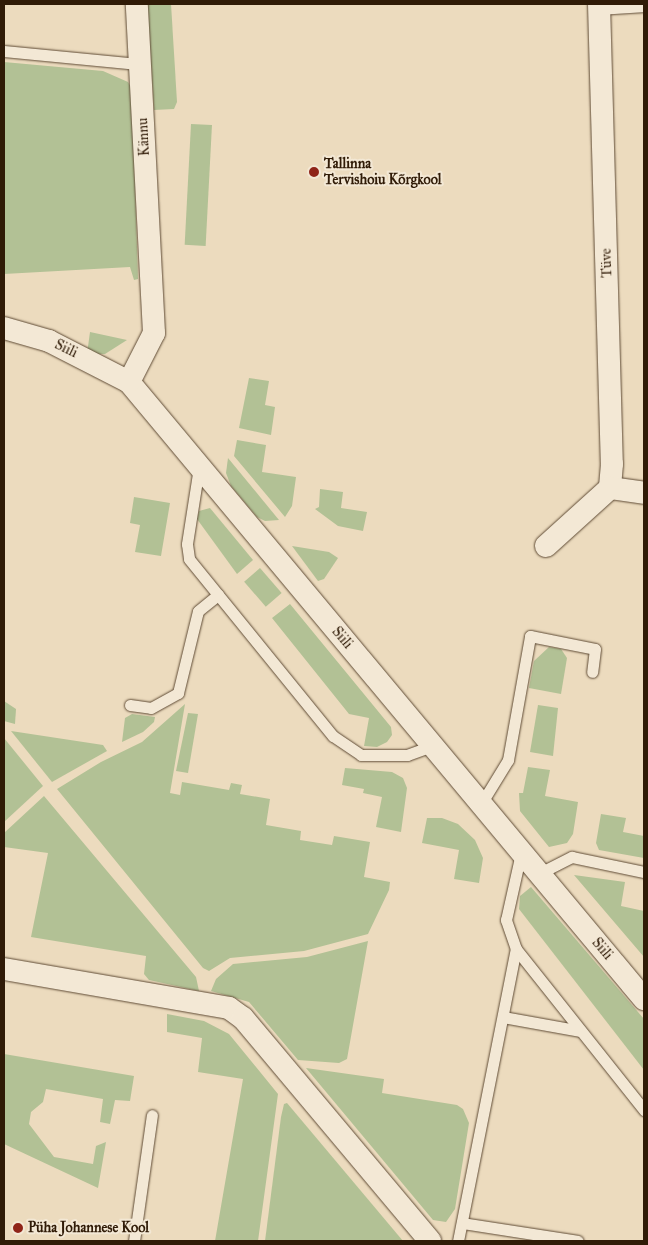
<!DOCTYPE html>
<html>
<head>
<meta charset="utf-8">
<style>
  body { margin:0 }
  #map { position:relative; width:648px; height:1245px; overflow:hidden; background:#ecdbbe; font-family:"IM FELL Great Primer",serif }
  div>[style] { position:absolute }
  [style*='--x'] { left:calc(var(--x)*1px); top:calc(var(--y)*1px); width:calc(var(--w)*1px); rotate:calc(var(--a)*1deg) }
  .green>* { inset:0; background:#b2c195; transform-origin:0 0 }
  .roads { filter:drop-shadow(0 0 1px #5f4b35) drop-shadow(0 0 1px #5f4b35) }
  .service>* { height:11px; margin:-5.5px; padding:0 5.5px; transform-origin:5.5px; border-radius:5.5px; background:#f3e8d5 }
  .minor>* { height:22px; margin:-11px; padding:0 11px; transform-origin:11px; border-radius:11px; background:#f3e8d5 }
  .dots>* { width:14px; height:14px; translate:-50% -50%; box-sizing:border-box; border:2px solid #f3e8d5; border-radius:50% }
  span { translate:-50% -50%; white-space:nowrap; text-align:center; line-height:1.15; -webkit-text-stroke:4px #f3e8d5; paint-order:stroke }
  .street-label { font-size:14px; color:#301b07 }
  .poi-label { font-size:14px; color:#301b07; font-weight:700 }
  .left { translate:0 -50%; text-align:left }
  .frame { position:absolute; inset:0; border:5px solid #301b07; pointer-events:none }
</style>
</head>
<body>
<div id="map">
  <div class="green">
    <div style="clip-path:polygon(147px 4px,171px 4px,177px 102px,174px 109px,154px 110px)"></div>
    <div style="clip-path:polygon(4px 62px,103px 71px,128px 82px,132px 89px,138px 279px,134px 280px,130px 267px,4px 274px)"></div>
    <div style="left:191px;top:124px;width:21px;height:121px;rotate:3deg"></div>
    <div style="clip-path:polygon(90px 332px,127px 340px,105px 354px,87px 354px)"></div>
    <div style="clip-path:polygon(249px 378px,269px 381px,265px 405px,275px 407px,271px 435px,239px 428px)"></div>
    <div style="clip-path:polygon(237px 440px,266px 445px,262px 472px,296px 477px,292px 506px,285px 517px,234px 456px)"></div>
    <div style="clip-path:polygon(228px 458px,279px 520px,265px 521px,257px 517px,231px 486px,226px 473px)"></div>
    <div style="clip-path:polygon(320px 489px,343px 492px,341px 508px,367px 512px,363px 531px,338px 526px,315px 509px,319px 507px)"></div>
    <div style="clip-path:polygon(134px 497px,170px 503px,161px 556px,135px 552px,140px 525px,130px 523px)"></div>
    <div style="clip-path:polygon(210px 508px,253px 560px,237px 574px,197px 519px,199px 511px)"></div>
    <div style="clip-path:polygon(292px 546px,329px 552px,338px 558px,324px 579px,318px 581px)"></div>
    <div style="left:260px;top:568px;width:33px;height:21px;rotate:49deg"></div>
    <div style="clip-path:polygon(290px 604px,391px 727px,392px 735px,387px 742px,377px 747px,364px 746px,369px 718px,349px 714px,272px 618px)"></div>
    <div style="clip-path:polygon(549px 647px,561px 649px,567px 658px,561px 694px,529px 688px,534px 661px)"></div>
    <div style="clip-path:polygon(4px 701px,16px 709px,15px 724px,4px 721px)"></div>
    <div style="clip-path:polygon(185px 704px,170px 793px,180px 795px,182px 782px,229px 790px,231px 783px,242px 785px,240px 794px,270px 799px,266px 825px,301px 831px,300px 840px,332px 845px,334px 836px,370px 842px,364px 877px,390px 882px,389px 890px,368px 934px,304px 951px,230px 958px,209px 971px,203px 968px,57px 789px,101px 762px,142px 742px)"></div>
    <div style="clip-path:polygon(538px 705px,558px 708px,553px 756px,530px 752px)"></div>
    <div style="clip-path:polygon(188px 713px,198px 714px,188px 773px,176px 771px)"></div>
    <div style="clip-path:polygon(132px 714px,155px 717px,154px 722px,143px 732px,122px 742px,125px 718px)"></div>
    <div style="clip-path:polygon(11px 731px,103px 745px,107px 751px,52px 782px)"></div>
    <div style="clip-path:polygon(4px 738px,43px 786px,4px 822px)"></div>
    <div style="clip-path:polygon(528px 767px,550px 770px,545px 796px,578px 802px,573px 834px,567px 843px,549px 847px,520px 811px,519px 793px,523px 793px)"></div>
    <div style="clip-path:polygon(345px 768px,392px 772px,403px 778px,407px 788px,401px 832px,376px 827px,382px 797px,363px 793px,364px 789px,342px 785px)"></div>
    <div style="clip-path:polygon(44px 796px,196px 977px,199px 991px,149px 980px,144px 974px,146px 956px,31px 937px,48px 853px,4px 847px,4px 833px)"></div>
    <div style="clip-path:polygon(601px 814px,626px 818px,623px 832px,644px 836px,644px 858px,599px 850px,596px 843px)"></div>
    <div style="clip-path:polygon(427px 818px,442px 818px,458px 824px,475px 840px,483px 858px,479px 883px,454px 879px,459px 850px,422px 843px)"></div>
    <div style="clip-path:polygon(574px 875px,625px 882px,621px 906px,644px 911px,644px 957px)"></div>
    <div style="clip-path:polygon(531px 887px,644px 1019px,644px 1070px,519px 909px,520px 896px)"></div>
    <div style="clip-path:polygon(368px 941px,347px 1059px,339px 1063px,298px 1060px,249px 1002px,211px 991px,216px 979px,233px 964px,307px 957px)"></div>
    <div style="clip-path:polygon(167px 1014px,204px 1021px,229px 1034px,278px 1094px,258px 1241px,215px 1241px,243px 1079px,198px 1072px,202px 1038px,167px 1032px)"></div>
    <div style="clip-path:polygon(4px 1054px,134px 1076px,130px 1101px,115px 1100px,110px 1124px,100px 1122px,103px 1099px,46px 1089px,43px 1102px,31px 1112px,29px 1124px,54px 1157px,93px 1164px,96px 1146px,106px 1142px,98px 1188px,4px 1144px)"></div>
    <div style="clip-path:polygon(306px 1068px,384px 1079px,382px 1093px,457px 1105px,463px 1109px,469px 1123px,455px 1209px,446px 1222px,433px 1220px)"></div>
    <div style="clip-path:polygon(287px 1103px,403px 1241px,265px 1241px,281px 1117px,284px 1104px)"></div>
  </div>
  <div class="roads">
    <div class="service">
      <div style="--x:599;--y:9;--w:45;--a:-3.8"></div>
      <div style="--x:4;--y:51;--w:137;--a:5.5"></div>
      <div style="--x:199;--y:467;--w:78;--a:98.9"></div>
      <div style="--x:187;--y:544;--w:15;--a:82"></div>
      <div style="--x:189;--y:559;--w:228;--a:50.9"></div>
      <div style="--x:333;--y:736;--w:34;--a:34"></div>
      <div style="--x:361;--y:755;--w:46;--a:0"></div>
      <div style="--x:407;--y:755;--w:27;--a:-20"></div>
      <div style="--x:130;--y:705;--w:21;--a:8"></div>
      <div style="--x:151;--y:708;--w:31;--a:-29"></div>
      <div style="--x:178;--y:693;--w:84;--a:-76.3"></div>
      <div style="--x:198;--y:611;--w:26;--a:-39"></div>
      <div style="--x:481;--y:804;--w:52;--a:-58.5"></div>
      <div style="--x:508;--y:760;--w:126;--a:-79.9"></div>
      <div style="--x:530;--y:636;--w:66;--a:11.3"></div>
      <div style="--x:595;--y:649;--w:23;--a:97"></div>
      <div style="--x:538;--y:874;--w:38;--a:-27"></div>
      <div style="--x:572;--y:857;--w:74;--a:11.8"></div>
      <div style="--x:516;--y:949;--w:206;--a:51.5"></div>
      <div style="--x:503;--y:1017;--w:79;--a:10.2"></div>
      <div style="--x:462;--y:1223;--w:117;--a:8.8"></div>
      <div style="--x:134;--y:1241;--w:127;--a:-81.9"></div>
      <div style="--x:458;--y:1241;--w:298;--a:-78.8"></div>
      <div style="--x:516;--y:949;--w:31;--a:-109"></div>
      <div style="--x:506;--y:920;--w:69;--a:-77.4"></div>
    </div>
    <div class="minor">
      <div style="--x:599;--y:4;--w:460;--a:88.4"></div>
      <div style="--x:612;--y:464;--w:24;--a:95"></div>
      <div style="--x:610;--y:488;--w:34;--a:8"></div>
      <div style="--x:4;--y:328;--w:47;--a:16.1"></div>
      <div style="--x:49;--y:341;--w:90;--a:27.1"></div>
      <div style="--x:129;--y:382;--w:804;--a:50.15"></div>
      <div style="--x:129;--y:382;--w:55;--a:-63"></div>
      <div style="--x:154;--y:333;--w:329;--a:-93"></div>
      <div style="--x:546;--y:546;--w:86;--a:-42.2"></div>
      <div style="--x:4;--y:969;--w:228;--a:9.8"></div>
      <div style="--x:229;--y:1008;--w:17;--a:36"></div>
      <div style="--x:243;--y:1018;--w:291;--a:50"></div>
    </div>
  </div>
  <div class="dots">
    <div style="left:314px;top:172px;background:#8f2418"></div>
    <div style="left:18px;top:1228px;background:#8f2418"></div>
  </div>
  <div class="street-label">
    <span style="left:144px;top:137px;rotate:-93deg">Kännu</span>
    <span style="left:607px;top:263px;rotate:-92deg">Tüve</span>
    <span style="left:66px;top:349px;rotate:26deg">Siili</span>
    <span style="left:342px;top:638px;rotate:50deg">Siili</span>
    <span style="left:602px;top:949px;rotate:50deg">Siili</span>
  </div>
  <div class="poi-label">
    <span class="left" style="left:324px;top:172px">Tallinna<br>Tervishoiu Kõrgkool</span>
    <span class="left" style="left:28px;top:1228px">Püha Johannese Kool</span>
  </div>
  <div class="frame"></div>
</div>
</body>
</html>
